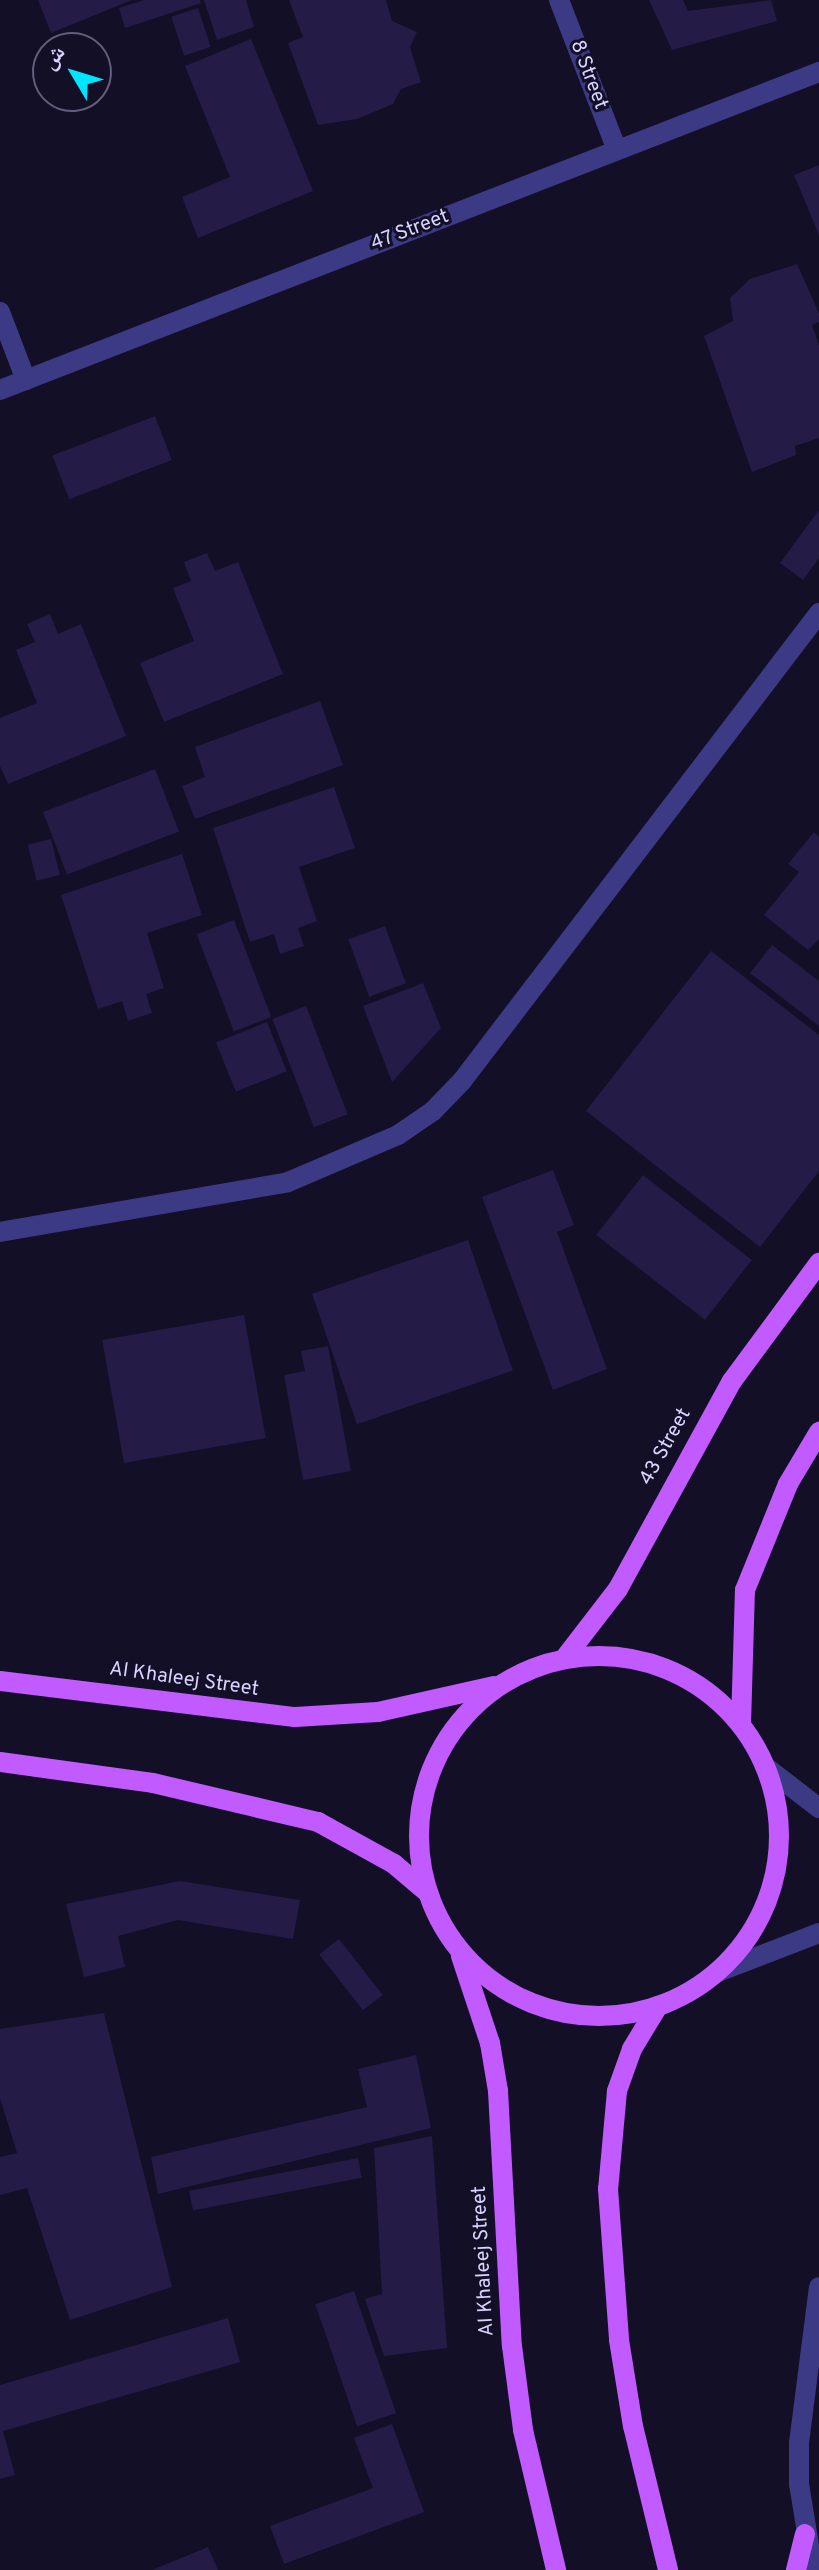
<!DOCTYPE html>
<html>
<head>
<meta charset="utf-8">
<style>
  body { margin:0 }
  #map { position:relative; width:819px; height:2570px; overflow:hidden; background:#130f26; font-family:Overpass,"Noto Naskh Arabic",sans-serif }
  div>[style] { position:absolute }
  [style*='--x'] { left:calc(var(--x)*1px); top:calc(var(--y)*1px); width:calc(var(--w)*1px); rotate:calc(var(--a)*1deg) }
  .building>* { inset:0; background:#241b47; transform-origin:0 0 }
  .minor>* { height:20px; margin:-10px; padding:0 10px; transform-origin:10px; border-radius:10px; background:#3d3a85 }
  .major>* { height:20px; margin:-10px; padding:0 10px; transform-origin:10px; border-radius:10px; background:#c25bff }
  .major>.ring { margin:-10px; padding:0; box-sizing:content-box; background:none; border:20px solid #c25bff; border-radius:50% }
  span { translate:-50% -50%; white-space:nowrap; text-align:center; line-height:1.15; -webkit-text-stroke:6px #130f26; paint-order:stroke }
  .street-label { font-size:20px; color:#d9d4ff }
  .north { position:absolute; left:32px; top:32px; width:80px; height:80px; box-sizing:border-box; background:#130f26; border:2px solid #625e7d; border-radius:50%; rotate:308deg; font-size:22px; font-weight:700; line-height:32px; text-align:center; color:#d9d4ff }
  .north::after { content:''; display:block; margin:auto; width:28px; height:36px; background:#00e5ff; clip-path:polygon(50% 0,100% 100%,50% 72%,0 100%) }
</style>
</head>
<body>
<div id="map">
  <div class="building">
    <div style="clip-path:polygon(38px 0,132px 0,51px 33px)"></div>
    <div style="clip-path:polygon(144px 0,200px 0,201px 3px,125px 28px,119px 8px)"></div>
    <div style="clip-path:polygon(204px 0,246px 0,254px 27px,217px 40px)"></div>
    <div style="clip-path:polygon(289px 0,386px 0,392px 21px,417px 32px,410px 47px,421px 82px,401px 89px,393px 104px,357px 119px,318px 125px,288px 43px,303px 37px)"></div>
    <div style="clip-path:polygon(649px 0,683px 0,688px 11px,771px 0,777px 21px,672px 50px)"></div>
    <div style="left:198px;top:8px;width:41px;height:28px;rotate:72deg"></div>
    <div style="clip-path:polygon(251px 39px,313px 191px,198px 238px,182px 197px,230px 177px,185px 66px)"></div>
    <div style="clip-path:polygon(819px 165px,819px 235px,794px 175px)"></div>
    <div style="clip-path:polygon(797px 264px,819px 313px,819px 322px,812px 325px,819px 345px,819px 438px,795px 446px,796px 455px,752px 472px,704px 336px,733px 321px,730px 298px,750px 279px)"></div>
    <div style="left:155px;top:416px;width:47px;height:110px;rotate:69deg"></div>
    <div style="clip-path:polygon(819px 510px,819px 558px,803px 580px,780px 563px)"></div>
    <div style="clip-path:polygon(207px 553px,215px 571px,238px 562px,283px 674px,164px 722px,140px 663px,194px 641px,173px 588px,191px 581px,184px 562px)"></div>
    <div style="clip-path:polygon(50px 614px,58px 634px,81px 624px,126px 736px,8px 784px,0 766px,0 718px,37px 703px,16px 650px,35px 642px,27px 624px)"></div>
    <div style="clip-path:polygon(320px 701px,343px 765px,195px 819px,182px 786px,205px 777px,195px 747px)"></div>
    <div style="left:155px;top:769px;width:67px;height:120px;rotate:69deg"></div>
    <div style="clip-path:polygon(334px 787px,355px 848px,299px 867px,317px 921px,298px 928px,304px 946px,280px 954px,274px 934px,250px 942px,213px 828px)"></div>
    <div style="clip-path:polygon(814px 832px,819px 837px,819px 939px,808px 950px,764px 915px,799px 872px,788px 864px)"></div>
    <div style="left:51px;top:839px;width:37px;height:24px;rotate:76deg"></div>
    <div style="clip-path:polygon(182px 854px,202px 915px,147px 933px,164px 988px,146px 994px,152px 1013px,128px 1021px,122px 1001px,98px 1009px,61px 895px)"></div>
    <div style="left:234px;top:920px;width:104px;height:40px;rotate:69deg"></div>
    <div style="left:385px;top:926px;width:61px;height:39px;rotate:70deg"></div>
    <div style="clip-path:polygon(772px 945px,819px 981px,819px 1026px,750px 973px)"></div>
    <div style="clip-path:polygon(711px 951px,819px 1035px,819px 1171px,760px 1247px,586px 1111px)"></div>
    <div style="clip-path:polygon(423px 983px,441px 1028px,392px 1082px,363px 1006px)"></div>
    <div style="left:306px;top:1006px;width:116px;height:36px;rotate:69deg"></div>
    <div style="left:267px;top:1022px;width:53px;height:55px;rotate:68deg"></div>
    <div style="clip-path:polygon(553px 1170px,574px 1225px,557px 1232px,607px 1369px,553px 1390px,482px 1197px)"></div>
    <div style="left:643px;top:1175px;width:138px;height:76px;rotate:38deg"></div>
    <div style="left:468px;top:1240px;width:138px;height:165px;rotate:71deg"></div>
    <div style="left:244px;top:1315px;width:125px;height:144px;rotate:80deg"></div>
    <div style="clip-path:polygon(328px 1346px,351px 1471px,303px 1480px,284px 1375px,305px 1371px,301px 1351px)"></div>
    <div style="clip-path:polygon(180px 1881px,300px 1900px,293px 1939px,178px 1920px,118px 1936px,125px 1967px,84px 1977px,66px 1904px)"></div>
    <div style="left:339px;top:1939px;width:71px;height:25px;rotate:52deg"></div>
    <div style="clip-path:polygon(104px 2013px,172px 2287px,70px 2320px,27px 2188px,0 2195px,0 2157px,17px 2153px,0 2098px,0 2029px)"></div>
    <div style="clip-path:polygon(416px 2055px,431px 2128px,158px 2194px,151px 2157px,367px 2107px,358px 2069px)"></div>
    <div style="clip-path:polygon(432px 2136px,447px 2348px,384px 2356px,365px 2299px,382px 2294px,374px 2148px)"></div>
    <div style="left:358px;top:2158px;width:20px;height:172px;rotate:79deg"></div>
    <div style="left:354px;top:2291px;width:129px;height:41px;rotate:71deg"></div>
    <div style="clip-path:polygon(228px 2318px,240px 2362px,3px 2431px,15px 2475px,0 2479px,0 2385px)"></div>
    <div style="clip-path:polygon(392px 2424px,424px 2512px,284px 2564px,270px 2526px,373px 2488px,354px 2438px)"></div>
    <div style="clip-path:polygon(208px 2547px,218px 2570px,152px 2570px)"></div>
  </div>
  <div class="minor">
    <div style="--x:559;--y:0;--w:161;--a:68.9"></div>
    <div style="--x:0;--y:312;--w:73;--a:69.1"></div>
    <div style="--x:0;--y:390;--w:879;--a:-21.22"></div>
    <div style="--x:0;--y:1232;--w:292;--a:-9.8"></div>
    <div style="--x:288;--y:1182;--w:120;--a:-23.1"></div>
    <div style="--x:398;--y:1135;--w:42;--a:-34.4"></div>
    <div style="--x:433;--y:1111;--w:42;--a:-46"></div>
    <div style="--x:462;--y:1081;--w:589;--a:-52.66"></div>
    <div style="--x:767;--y:1768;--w:66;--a:37.6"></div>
    <div style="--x:718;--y:1972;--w:108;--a:-21.1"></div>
    <div style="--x:813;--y:2570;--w:87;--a:-99.2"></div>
    <div style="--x:799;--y:2484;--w:41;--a:-90"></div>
    <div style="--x:799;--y:2443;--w:157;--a:-82.7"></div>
  </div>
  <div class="major">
    <div class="ring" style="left:419px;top:1656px;width:340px;height:340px"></div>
    <div style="--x:564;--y:1659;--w:88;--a:-52.4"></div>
    <div style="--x:618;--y:1589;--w:237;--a:-61.3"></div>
    <div style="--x:732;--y:1381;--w:147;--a:-53.6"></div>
    <div style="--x:0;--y:1681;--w:297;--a:7"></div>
    <div style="--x:295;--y:1717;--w:83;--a:-3.4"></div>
    <div style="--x:378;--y:1712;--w:119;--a:-12.6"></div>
    <div style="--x:741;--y:1724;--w:134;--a:-88.3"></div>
    <div style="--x:745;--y:1590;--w:114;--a:-67.9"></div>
    <div style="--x:788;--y:1484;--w:61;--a:-59.2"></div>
    <div style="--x:0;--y:1762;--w:154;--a:7.8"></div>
    <div style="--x:153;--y:1783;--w:170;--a:13.3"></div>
    <div style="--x:318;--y:1822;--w:87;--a:28.9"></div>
    <div style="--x:394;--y:1864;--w:43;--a:40.3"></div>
    <div style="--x:461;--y:1956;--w:92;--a:71.6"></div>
    <div style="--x:490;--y:2043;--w:49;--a:80.5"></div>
    <div style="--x:498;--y:2091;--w:255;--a:86.9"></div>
    <div style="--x:512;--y:2346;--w:85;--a:82.5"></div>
    <div style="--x:523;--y:2430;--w:144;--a:76.7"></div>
    <div style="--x:658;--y:2006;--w:50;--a:121.2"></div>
    <div style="--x:632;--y:2049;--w:45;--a:109.7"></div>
    <div style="--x:617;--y:2091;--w:98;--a:95.2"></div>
    <div style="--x:608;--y:2189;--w:151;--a:85.8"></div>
    <div style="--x:619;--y:2340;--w:87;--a:80.8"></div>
    <div style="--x:633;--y:2426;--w:148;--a:76.3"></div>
    <div style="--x:796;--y:2570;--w:37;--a:-76"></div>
  </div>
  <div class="street-label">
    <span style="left:588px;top:75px;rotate:69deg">8 Street</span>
    <span style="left:410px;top:231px;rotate:-21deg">47 Street</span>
    <span style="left:666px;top:1447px;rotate:-61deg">43 Street</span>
    <span style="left:184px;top:1680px;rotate:8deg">Al Khaleej Street</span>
    <span style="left:484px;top:2261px;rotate:-93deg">Al Khaleej Street</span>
  </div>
  <div class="north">ش</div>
</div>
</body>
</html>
